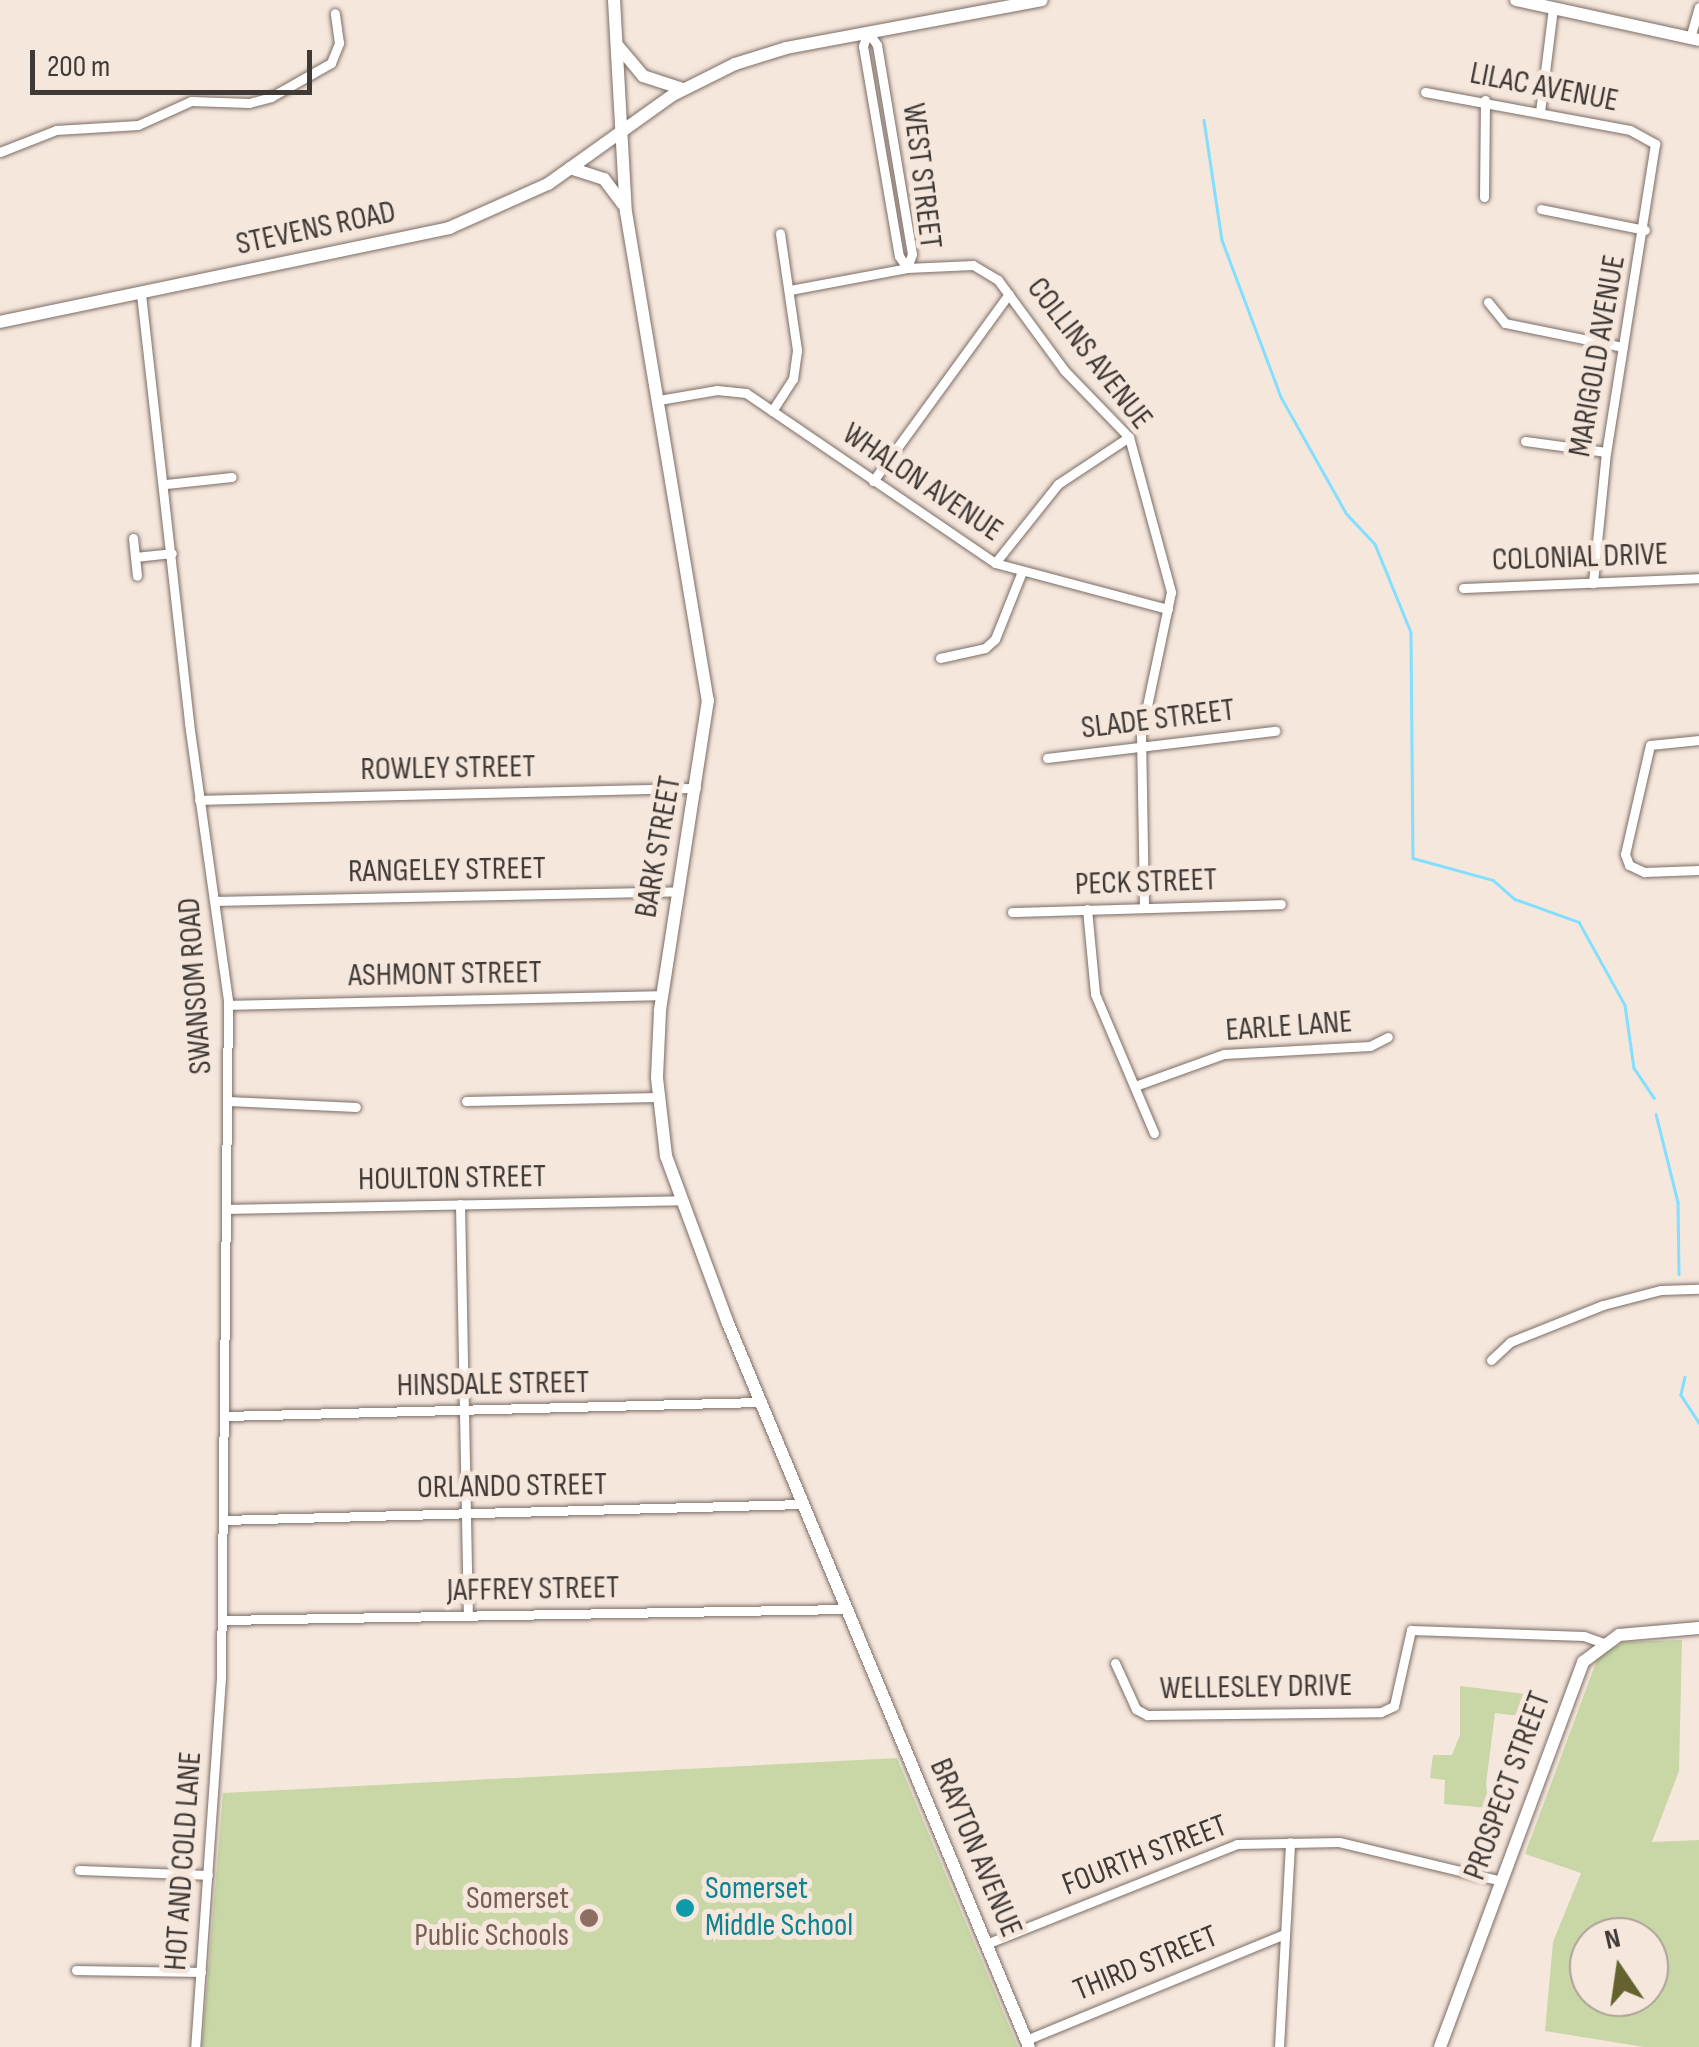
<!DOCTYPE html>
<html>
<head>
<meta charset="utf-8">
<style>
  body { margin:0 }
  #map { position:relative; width:1699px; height:2047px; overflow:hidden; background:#f6e7dd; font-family:"Sofia Sans Condensed",sans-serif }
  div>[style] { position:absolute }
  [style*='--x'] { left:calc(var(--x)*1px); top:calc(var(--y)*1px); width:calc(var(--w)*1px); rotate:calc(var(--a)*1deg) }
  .green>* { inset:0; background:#c8d7a5 }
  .stream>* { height:2.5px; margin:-1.25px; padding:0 1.25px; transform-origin:1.25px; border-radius:1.25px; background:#83dfff }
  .roads { filter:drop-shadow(0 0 2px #7b6d65) drop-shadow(0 0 2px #7b6d65) }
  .street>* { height:9px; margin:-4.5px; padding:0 4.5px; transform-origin:4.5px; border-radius:4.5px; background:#fff }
  .secondary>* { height:12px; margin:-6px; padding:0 6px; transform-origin:6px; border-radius:6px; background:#fff }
  .dots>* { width:28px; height:28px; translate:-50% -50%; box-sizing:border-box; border:5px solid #f6e7dd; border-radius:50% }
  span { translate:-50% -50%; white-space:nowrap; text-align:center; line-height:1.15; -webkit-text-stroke:10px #f6e7dd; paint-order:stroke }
  .street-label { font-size:32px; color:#403a36 }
  .culture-label { font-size:32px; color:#0d838f }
  .left { translate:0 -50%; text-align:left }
  .education-label { font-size:32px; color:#785e54 }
  .right { translate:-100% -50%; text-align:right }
  .north { position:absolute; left:1569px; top:1917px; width:100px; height:100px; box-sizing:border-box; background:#f6e7dd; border:2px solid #ada29a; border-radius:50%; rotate:347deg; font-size:28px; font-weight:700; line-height:40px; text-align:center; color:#403a36 }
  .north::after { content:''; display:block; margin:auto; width:35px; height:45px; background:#646330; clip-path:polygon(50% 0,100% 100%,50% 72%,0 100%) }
  .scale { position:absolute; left:30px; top:50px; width:282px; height:45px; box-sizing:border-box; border:5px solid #403a36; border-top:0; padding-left:12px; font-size:30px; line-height:35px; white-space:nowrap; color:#403a36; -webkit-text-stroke:8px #f6e7dd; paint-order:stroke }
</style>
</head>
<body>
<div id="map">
  <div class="green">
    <div style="clip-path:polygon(evenodd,1682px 1640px,1679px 1771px,1652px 1842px,1699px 1840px,1699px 2047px,1644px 2047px,1545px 2031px,1553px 1942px,1581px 1873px,1525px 1854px,1598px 1657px,1624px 1642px,1682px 1640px,1589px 1937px,1649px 1937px,1649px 1997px,1589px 1997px,1589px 1937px)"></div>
    <div style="clip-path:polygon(1460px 1686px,1552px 1697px,1545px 1719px,1495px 1713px,1486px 1784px,1489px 1808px,1444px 1804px,1445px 1780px,1430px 1778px,1433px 1755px,1452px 1755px,1460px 1735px)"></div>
    <div style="clip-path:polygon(897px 1758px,1018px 2047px,202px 2047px,223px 1793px)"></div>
  </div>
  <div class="stream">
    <div style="--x:1204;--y:120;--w:121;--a:81.5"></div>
    <div style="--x:1222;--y:240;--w:168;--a:69.4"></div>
    <div style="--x:1281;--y:397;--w:133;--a:60.7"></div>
    <div style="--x:1346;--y:513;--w:42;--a:46.9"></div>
    <div style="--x:1375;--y:544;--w:95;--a:67.8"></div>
    <div style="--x:1411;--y:632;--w:226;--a:89.5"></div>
    <div style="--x:1413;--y:858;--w:83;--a:15.4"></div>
    <div style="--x:1493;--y:880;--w:29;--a:41"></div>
    <div style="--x:1515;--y:899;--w:68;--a:19.8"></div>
    <div style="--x:1579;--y:922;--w:95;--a:61"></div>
    <div style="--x:1625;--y:1005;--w:64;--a:81.9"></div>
    <div style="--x:1634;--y:1068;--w:36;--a:56"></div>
    <div style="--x:1656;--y:1114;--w:91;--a:76"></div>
    <div style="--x:1678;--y:1202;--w:72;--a:89.2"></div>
    <div style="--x:1685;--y:1377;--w:18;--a:103"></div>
    <div style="--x:1681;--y:1395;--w:33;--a:57"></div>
  </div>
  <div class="roads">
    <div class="street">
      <div style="--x:868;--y:32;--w:15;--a:110"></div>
      <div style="--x:863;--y:46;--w:213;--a:80.3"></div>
      <div style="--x:899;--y:256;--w:14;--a:56"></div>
      <div style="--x:868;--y:32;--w:16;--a:55"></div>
      <div style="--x:877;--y:45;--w:212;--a:80.5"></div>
      <div style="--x:912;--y:254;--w:15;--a:110"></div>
      <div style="--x:1690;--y:38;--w:32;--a:-74"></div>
      <div style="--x:1425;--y:92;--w:208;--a:10.5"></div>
      <div style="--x:1630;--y:130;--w:29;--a:29"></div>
      <div style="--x:1655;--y:144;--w:312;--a:99"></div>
      <div style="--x:1606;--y:452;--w:132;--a:95.7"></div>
      <div style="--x:1540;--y:112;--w:105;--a:-82.9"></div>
      <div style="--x:0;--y:152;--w:60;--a:-21.4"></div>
      <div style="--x:56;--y:130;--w:82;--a:-3.5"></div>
      <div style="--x:138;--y:125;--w:58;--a:-24.4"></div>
      <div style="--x:191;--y:101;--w:58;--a:2"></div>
      <div style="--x:249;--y:103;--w:23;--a:-15"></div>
      <div style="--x:271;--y:97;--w:69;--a:-29.5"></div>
      <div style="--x:331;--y:63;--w:22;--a:-68"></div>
      <div style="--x:339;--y:43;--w:30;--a:-98"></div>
      <div style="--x:1484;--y:197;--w:97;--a:-89.4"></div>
      <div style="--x:1541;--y:209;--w:106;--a:11.4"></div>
      <div style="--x:790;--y:290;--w:119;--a:-10.6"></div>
      <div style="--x:907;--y:268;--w:66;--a:-2.6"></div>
      <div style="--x:973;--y:265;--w:29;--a:31"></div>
      <div style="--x:998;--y:280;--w:112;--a:53.7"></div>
      <div style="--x:1064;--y:370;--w:93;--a:45.9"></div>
      <div style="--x:1129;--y:437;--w:161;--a:74.8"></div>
      <div style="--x:1171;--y:592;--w:145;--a:101.9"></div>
      <div style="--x:1141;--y:734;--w:174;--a:89"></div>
      <div style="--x:141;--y:294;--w:432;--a:83.6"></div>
      <div style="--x:189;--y:723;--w:281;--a:82"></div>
      <div style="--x:228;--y:1001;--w:677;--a:90.59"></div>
      <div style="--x:221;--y:1678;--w:370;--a:94"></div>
      <div style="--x:1488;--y:302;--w:27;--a:51"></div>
      <div style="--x:1505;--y:323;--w:120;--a:11.5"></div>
      <div style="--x:659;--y:400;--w:59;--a:-9.8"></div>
      <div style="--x:717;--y:390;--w:29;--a:6"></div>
      <div style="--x:746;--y:393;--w:301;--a:34.3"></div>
      <div style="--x:995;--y:563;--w:179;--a:14.9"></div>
      <div style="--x:772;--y:411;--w:38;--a:-57"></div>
      <div style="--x:793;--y:379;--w:29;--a:-82"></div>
      <div style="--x:797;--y:350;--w:118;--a:-98.3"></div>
      <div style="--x:1525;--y:441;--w:82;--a:7.7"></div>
      <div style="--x:873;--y:481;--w:231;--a:-54"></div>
      <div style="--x:166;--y:484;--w:66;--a:-6.1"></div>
      <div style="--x:133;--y:538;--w:38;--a:84"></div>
      <div style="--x:135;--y:557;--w:37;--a:-6"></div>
      <div style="--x:995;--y:563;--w:101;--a:-51.4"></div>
      <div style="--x:1058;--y:484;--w:85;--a:-33.5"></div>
      <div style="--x:1463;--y:588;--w:236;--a:-2.4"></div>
      <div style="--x:940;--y:658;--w:46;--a:-12.5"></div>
      <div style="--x:985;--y:648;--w:13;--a:-42"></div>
      <div style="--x:995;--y:639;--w:70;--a:-68.2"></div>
      <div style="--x:1699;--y:740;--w:49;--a:174.2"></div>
      <div style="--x:1650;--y:745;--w:112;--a:102.9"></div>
      <div style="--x:1625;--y:854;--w:12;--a:70"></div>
      <div style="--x:1629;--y:865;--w:17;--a:25"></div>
      <div style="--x:1644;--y:872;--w:55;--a:-2.1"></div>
      <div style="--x:1047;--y:758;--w:230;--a:-6.8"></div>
      <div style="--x:199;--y:800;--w:497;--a:-1.4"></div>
      <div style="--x:217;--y:901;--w:462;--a:-1.2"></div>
      <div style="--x:1087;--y:909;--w:85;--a:84.6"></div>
      <div style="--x:1095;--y:994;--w:151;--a:67"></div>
      <div style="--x:1012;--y:912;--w:269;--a:-1.7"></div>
      <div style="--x:228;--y:1005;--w:435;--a:-1.3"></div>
      <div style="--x:1135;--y:1086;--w:95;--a:-19.8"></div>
      <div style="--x:1224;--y:1054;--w:146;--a:-3.1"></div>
      <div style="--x:1370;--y:1046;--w:20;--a:-27"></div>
      <div style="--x:228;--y:1101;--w:128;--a:2.7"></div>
      <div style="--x:466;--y:1101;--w:192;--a:-1.2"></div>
      <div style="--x:460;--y:1204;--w:411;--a:88.9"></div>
      <div style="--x:227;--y:1209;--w:451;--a:-1.1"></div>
      <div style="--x:1491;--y:1360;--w:26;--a:-43"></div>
      <div style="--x:1510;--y:1342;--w:100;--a:-21.7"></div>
      <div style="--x:1603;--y:1305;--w:60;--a:-14.5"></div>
      <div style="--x:1661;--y:1290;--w:38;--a:-2"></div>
      <div style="--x:225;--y:1416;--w:536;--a:-1.5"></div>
      <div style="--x:223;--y:1520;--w:579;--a:-1.58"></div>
      <div style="--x:222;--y:1620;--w:623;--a:-1.01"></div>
      <div style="--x:1115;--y:1663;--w:51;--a:65.5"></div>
      <div style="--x:1136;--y:1709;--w:13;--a:29"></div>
      <div style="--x:1147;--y:1715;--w:234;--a:-0.7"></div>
      <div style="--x:1381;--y:1712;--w:14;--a:-25"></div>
      <div style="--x:1394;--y:1706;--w:78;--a:-77.4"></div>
      <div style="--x:1411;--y:1630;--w:173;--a:2"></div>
      <div style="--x:1584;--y:1636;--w:20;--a:20"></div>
      <div style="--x:79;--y:1870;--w:129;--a:2.2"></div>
      <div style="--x:986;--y:1944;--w:270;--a:-21.7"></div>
      <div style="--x:1237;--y:1844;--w:102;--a:-1.1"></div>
      <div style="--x:1339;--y:1842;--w:168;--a:13.5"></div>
      <div style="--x:76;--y:1970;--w:125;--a:0.9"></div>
      <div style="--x:1026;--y:2040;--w:280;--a:-22.3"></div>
      <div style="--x:1279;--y:2047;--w:205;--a:-86.9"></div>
    </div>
    <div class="secondary">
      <div style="--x:614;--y:0;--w:212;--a:86.8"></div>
      <div style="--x:626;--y:212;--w:495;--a:80.5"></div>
      <div style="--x:708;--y:700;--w:315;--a:98.8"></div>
      <div style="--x:660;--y:1011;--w:67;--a:92.6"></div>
      <div style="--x:657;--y:1078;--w:79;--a:83.4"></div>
      <div style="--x:666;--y:1156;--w:176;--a:69.7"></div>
      <div style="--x:727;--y:1321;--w:786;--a:67.41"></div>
      <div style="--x:1516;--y:0;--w:187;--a:12.3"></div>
      <div style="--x:618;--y:46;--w:39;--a:50"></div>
      <div style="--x:643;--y:76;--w:40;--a:18"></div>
      <div style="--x:570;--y:168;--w:36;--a:18"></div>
      <div style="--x:604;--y:179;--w:31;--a:53"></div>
      <div style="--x:0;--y:322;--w:459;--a:-11.8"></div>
      <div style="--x:449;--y:228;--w:108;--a:-24"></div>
      <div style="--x:548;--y:184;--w:153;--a:-35.5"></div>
      <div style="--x:673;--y:95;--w:69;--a:-26.6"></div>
      <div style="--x:735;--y:64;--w:53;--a:-17.4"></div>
      <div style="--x:786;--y:48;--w:260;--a:-10.6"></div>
      <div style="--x:1440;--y:2047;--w:411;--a:-69.6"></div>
      <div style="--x:1583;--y:1662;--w:45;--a:-36.9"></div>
      <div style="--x:1619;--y:1635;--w:80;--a:-5"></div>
    </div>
  </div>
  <div class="dots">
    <div style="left:685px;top:1908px;background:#0f9aa8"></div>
    <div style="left:589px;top:1918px;background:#8d6e63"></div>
  </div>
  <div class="street-label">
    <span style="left:1544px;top:88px;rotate:11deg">LILAC AVENUE</span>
    <span style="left:921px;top:176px;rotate:83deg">WEST STREET</span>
    <span style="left:316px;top:229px;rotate:-12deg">STEVENS ROAD</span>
    <span style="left:1089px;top:354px;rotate:52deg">COLLINS AVENUE</span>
    <span style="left:1598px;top:356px;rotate:-80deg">MARIGOLD AVENUE</span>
    <span style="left:922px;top:483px;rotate:34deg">WHALON AVENUE</span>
    <span style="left:1580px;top:558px;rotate:-2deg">COLONIAL DRIVE</span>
    <span style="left:1158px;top:720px;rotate:-7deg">SLADE STREET</span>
    <span style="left:448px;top:769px;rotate:-1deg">ROWLEY STREET</span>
    <span style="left:659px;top:847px;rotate:-80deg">BARK STREET</span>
    <span style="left:447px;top:871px;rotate:-1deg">RANGELEY STREET</span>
    <span style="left:1146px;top:883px;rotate:-2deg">PECK STREET</span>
    <span style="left:445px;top:975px;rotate:-1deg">ASHMONT STREET</span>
    <span style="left:196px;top:986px;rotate:-94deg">SWANSOM ROAD</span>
    <span style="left:1289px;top:1027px;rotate:-4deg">EARLE LANE</span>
    <span style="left:452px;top:1179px;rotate:-1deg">HOULTON STREET</span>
    <span style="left:493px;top:1385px;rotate:-1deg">HINSDALE STREET</span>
    <span style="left:512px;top:1487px;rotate:-1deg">ORLANDO STREET</span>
    <span style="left:533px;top:1590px;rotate:-1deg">JAFFREY STREET</span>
    <span style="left:1256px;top:1688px;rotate:-1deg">WELLESLEY DRIVE</span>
    <span style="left:1508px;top:1786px;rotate:-70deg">PROSPECT STREET</span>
    <span style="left:975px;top:1848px;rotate:67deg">BRAYTON AVENUE</span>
    <span style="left:1145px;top:1856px;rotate:-21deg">FOURTH STREET</span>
    <span style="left:184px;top:1861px;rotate:-86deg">HOT AND COLD LANE</span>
    <span style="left:1146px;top:1964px;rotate:-22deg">THIRD STREET</span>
  </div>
  <div class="culture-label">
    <span class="left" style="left:705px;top:1908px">Somerset<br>Middle School</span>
  </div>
  <div class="education-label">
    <span class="right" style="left:569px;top:1918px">Somerset<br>Public Schools</span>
  </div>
  <div class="north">N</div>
  <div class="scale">200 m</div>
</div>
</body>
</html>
